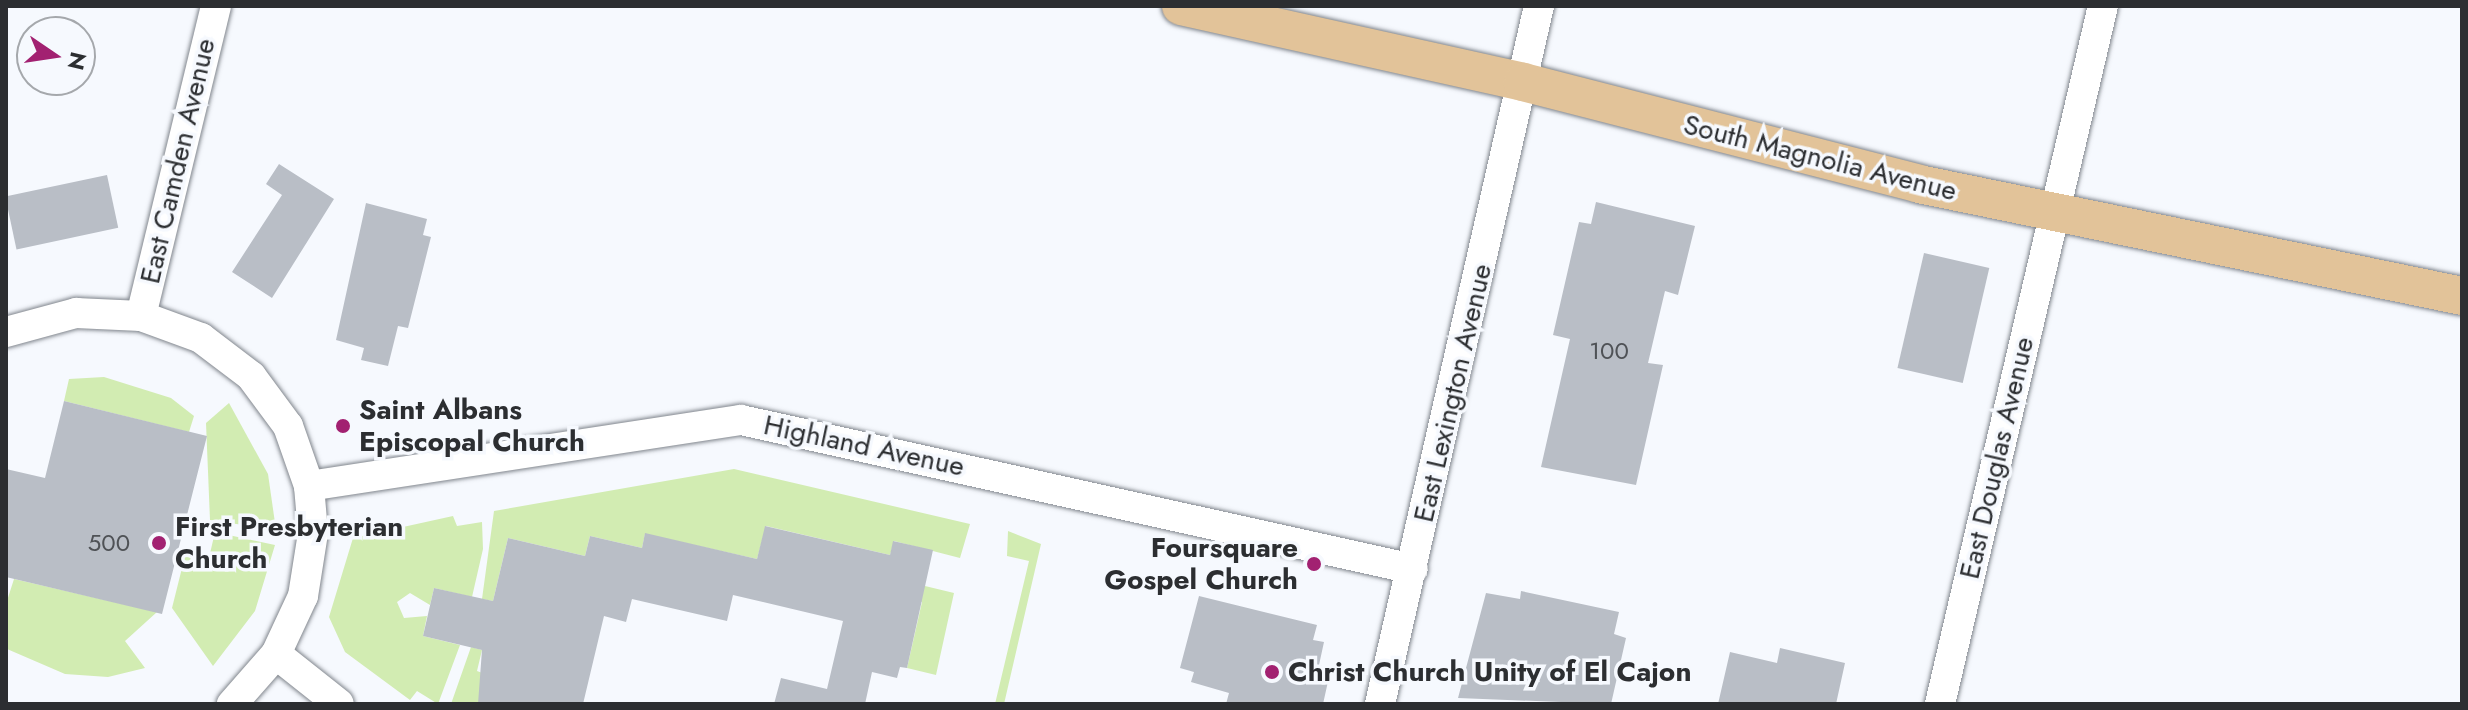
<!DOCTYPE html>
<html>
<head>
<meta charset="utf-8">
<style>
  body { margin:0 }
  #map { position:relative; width:2468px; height:710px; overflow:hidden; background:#f6f9fe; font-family:Jost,sans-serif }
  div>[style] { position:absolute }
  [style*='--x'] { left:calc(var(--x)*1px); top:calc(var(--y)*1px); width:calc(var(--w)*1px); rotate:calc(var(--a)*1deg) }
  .green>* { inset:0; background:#d2ecb2 }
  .building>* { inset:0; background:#b9bec6; transform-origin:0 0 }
  .roads { filter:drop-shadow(0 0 2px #81868d) drop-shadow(0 0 2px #81868d) }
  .minor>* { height:30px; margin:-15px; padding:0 15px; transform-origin:15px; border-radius:15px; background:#fff }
  .major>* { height:38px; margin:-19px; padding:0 19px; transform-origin:19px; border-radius:19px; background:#e2c399 }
  .dots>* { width:22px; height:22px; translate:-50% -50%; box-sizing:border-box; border:4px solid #f6f9fe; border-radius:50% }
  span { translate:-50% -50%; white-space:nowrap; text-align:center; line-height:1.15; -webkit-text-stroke:7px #f6f9fe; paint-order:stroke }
  .number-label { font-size:24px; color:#4f5256 }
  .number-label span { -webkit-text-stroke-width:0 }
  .street-label { font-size:28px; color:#2c2e31 }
  .poi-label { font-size:28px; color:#2c2e31; font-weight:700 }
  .left { translate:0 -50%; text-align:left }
  .right { translate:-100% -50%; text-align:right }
  .frame { position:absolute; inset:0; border:8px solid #2c2e31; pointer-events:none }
  .north { position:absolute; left:16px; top:16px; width:80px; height:80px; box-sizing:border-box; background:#f6f9fe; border:2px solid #a5a8ac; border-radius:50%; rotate:103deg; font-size:22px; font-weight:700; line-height:32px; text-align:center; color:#2c2e31 }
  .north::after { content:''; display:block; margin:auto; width:28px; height:36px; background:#a22171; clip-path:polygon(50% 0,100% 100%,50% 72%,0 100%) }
</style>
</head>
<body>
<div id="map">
  <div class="green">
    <div style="clip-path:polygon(104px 377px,171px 398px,194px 416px,189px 432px,64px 401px,69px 379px)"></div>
    <div style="clip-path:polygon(229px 403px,268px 474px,276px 530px,210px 520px,206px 423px)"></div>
    <div style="clip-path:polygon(734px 469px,970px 524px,960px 558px,894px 541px,890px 555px,766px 526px,757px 559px,645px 534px,642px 548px,590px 536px,585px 556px,508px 538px,493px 601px,482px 599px,494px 511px)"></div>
    <div style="clip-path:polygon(453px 516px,457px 526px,482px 522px,483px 549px,472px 597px,434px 588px,430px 605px,410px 593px,397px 602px,404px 618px,427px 616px,423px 636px,460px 645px,438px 704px,417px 691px,410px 700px,345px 652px,329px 617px,353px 538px)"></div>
    <div style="clip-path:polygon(1008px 531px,1041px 544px,1004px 704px,995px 704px,1029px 561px,1007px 556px)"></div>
    <div style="clip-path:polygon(215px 532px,275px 545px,255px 611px,213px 666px,172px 608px,185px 556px,208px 562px)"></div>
    <div style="clip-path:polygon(14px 579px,157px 612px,125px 641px,145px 668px,108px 677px,65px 674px,7px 649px,6px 604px)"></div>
    <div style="clip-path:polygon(925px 586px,954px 593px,936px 675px,907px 668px,922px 602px,904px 598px)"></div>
    <div style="clip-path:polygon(471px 647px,482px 650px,477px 671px,485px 674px,479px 704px,451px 704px)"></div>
  </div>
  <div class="building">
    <div style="clip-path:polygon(279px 164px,334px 199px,272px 298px,232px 272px,282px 195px,266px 184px)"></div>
    <div style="left:107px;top:175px;width:54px;height:104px;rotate:78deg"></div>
    <div style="clip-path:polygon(1596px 202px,1695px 226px,1678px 295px,1665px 291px,1648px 363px,1663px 365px,1636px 485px,1541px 467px,1570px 339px,1553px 335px,1579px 222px,1591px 224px)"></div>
    <div style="clip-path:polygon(366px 203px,427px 219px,423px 235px,431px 237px,408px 328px,398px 326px,388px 366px,361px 360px,364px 348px,336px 340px)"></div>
    <div style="left:1924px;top:253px;width:67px;height:118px;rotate:13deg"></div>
    <div style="clip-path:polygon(64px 401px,207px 436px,162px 614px,6px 577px,6px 469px,45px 478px)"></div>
    <div style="clip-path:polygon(765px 526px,890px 555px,893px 541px,933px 550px,907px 668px,900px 667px,897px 678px,872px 672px,865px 704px,774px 704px,781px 678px,827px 689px,843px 621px,733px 595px,727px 621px,632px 599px,626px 622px,604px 616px,583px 704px,478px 704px,482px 650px,423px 636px,434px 588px,493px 601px,508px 538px,585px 556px,590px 536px,642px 548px,645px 533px,757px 559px)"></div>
    <div style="clip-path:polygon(1521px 591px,1619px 612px,1614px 634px,1626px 638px,1611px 704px,1458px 698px,1486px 593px,1520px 599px)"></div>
    <div style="clip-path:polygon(1199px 596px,1317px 625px,1313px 640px,1324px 642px,1319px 665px,1331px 668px,1323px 704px,1226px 704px,1229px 693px,1191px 682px,1194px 672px,1180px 668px)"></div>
    <div style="clip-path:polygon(1780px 648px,1845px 663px,1836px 704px,1718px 704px,1730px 652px,1777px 663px)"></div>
  </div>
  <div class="roads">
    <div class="minor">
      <div style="--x:141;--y:316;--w:319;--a:-76.4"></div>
      <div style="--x:6;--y:332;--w:73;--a:-15.2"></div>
      <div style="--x:76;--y:313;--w:65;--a:2.6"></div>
      <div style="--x:141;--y:316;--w:64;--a:20.1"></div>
      <div style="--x:201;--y:338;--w:63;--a:37.2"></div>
      <div style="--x:251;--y:376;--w:62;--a:53.5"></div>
      <div style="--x:288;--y:426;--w:64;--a:70.7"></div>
      <div style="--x:309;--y:486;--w:47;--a:85.1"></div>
      <div style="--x:313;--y:533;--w:64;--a:99"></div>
      <div style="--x:303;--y:596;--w:64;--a:115"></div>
      <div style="--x:276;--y:654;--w:67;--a:131.3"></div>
      <div style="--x:309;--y:486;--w:437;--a:-8.7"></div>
      <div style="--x:741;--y:420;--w:688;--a:12.5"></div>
      <div style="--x:276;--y:654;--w:80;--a:38.4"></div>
      <div style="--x:1380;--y:704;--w:716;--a:-77.17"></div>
      <div style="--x:1940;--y:704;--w:717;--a:-76.86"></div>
    </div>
    <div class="major">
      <div style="--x:1181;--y:6;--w:350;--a:12.5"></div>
      <div style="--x:1523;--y:82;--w:409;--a:14.4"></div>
      <div style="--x:1919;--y:184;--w:554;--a:11.65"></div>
    </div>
  </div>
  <div class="dots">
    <div style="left:343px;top:426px;background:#a22171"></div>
    <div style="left:159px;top:543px;background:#a22171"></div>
    <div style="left:1314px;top:564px;background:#a22171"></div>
    <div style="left:1272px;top:672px;background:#a22171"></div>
  </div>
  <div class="number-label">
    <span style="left:1609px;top:351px">100</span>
    <span style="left:109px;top:543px">500</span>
  </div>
  <div class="street-label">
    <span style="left:1820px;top:158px;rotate:14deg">South Magnolia Avenue</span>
    <span style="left:178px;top:161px;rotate:-77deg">East Camden Avenue</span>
    <span style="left:1453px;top:393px;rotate:-77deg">East Lexington Avenue</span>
    <span style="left:864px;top:446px;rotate:12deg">Highland Avenue</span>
    <span style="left:1997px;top:458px;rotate:-77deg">East Douglas Avenue</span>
  </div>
  <div class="poi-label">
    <span class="left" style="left:359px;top:426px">Saint Albans<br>Episcopal Church</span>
    <span class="left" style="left:175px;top:543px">First Presbyterian<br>Church</span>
    <span class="right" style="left:1298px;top:564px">Foursquare<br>Gospel Church</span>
    <span class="left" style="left:1288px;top:672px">Christ Church Unity of El Cajon</span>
  </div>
  <div class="frame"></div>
  <div class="north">N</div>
</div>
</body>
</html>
